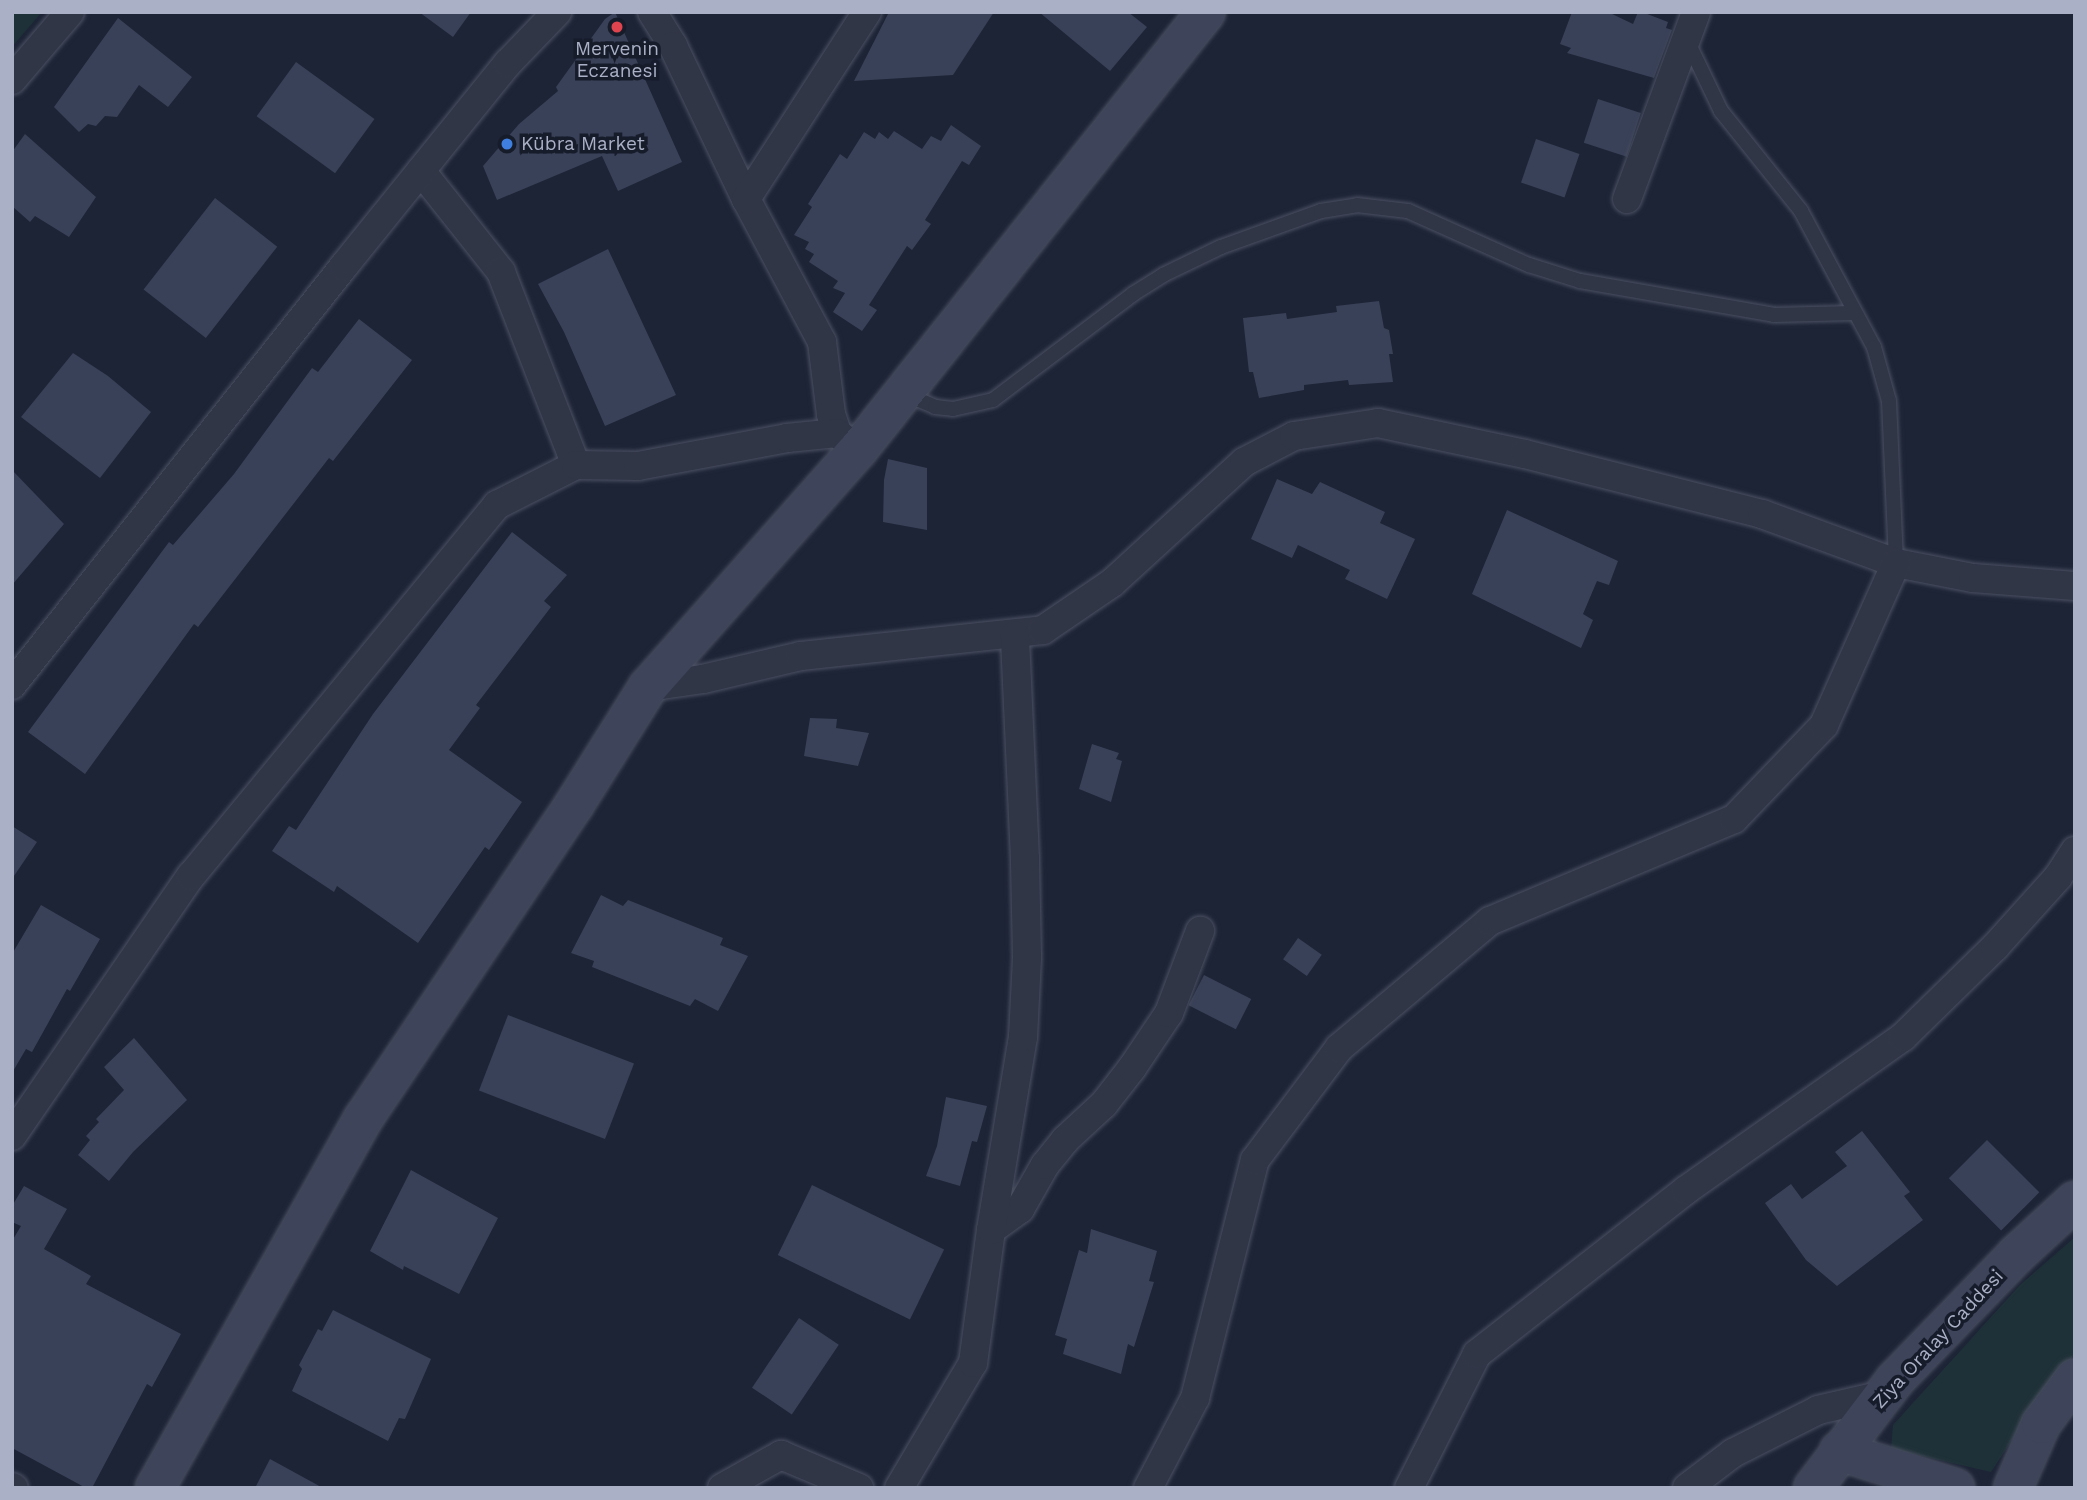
<!DOCTYPE html>
<html>
<head>
<meta charset="utf-8">
<style>
  body { margin:0 }
  #map { position:relative; width:2087px; height:1500px; overflow:hidden; background:#1d2436; font-family:"Work Sans",sans-serif }
  div>[style] { position:absolute }
  [style*='--x'] { left:calc(var(--x)*1px); top:calc(var(--y)*1px); width:calc(var(--w)*1px); rotate:calc(var(--a)*1deg) }
  .green>* { inset:0; background:#1f3138 }
  .building>* { inset:0; background:#394158; transform-origin:0 0 }
  .roads { filter:drop-shadow(0 0 2px #4b5162) drop-shadow(0 0 2px #4b5162) }
  .lane>* { height:14px; margin:-7px; padding:0 7px; transform-origin:7px; border-radius:7px; background:#313647 }
  .street>* { height:28px; margin:-14px; padding:0 14px; transform-origin:14px; border-radius:14px; background:#313647 }
  .secondary>* { height:38px; margin:-19px; padding:0 19px; transform-origin:19px; border-radius:19px; background:#3e445a }
  .dots>* { width:19px; height:19px; translate:-50% -50%; box-sizing:border-box; border:4px solid #171c2b; border-radius:50% }
  span { translate:-50% -50%; white-space:nowrap; text-align:center; line-height:1.15; -webkit-text-stroke:7px #171c2b; paint-order:stroke }
  .poi-label { font-size:19px; color:#aab0c5 }
  .left { translate:0 -50%; text-align:left }
  .street-label { font-size:19px; color:#aab0c5 }
  .frame { position:absolute; inset:0; border:14px solid #aab0c5; pointer-events:none }
</style>
</head>
<body>
<div id="map">
  <div class="green">
    <div style="clip-path:polygon(12px 12px,42px 12px,12px 47px)"></div>
    <div style="clip-path:polygon(2075px 1237px,2075px 1354px,2047px 1387px,1991px 1472px,1891px 1449px,1893px 1425px,2020px 1285px)"></div>
  </div>
  <div class="building">
    <div style="clip-path:polygon(419px 12px,471px 12px,453px 37px)"></div>
    <div style="clip-path:polygon(615px 12px,682px 162px,618px 191px,602px 156px,497px 200px,483px 166px,519px 124px,558px 91px,556px 87px,605px 19px)"></div>
    <div style="clip-path:polygon(889px 12px,994px 12px,953px 75px,854px 81px)"></div>
    <div style="clip-path:polygon(1039px 12px,1128px 12px,1147px 27px,1110px 71px)"></div>
    <div style="clip-path:polygon(1572px 12px,1608px 12px,1633px 24px,1638px 12px,1642px 12px,1668px 22px,1666px 28px,1672px 30px,1654px 78px,1567px 53px,1571px 48px,1560px 44px)"></div>
    <div style="clip-path:polygon(118px 18px,192px 77px,168px 107px,139px 85px,117px 117px,105px 116px,96px 126px,88px 124px,79px 132px,54px 107px)"></div>
    <div style="left:296px;top:62px;width:97px;height:67px;rotate:36deg"></div>
    <div style="left:1598px;top:99px;width:45px;height:46px;rotate:18deg"></div>
    <div style="clip-path:polygon(951px 125px,981px 146px,969px 165px,962px 161px,925px 220px,931px 224px,912px 250px,907px 246px,869px 305px,877px 310px,862px 331px,833px 312px,845px 293px,833px 288px,838px 281px,809px 262px,814px 254px,805px 249px,809px 242px,794px 235px,812px 207px,808px 204px,840px 154px,847px 159px,864px 132px,875px 139px,879px 132px,888px 139px,894px 131px,922px 149px,931px 136px,941px 141px)"></div>
    <div style="clip-path:polygon(25px 134px,96px 197px,69px 237px,35px 216px,30px 222px,12px 206px,12px 152px)"></div>
    <div style="left:1536px;top:139px;width:46px;height:46px;rotate:19deg"></div>
    <div style="left:215px;top:198px;width:79px;height:116px;rotate:38deg"></div>
    <div style="clip-path:polygon(608px 249px,676px 395px,605px 426px,564px 332px,538px 284px)"></div>
    <div style="clip-path:polygon(1379px 301px,1384px 328px,1389px 330px,1393px 354px,1389px 354px,1393px 382px,1349px 385px,1348px 380px,1304px 385px,1304px 390px,1259px 398px,1253px 372px,1249px 372px,1243px 318px,1286px 313px,1287px 319px,1337px 312px,1336px 306px)"></div>
    <div style="clip-path:polygon(359px 319px,412px 360px,333px 461px,329px 458px,198px 627px,194px 624px,85px 774px,28px 732px,169px 542px,173px 545px,234px 474px,312px 368px,318px 372px)"></div>
    <div style="clip-path:polygon(73px 353px,108px 376px,151px 412px,100px 478px,21px 417px)"></div>
    <div style="clip-path:polygon(888px 459px,927px 468px,927px 530px,883px 522px,884px 480px)"></div>
    <div style="clip-path:polygon(12px 470px,64px 524px,12px 585px)"></div>
    <div style="clip-path:polygon(1277px 479px,1312px 494px,1320px 482px,1385px 512px,1380px 523px,1415px 539px,1387px 599px,1345px 579px,1350px 570px,1298px 545px,1292px 558px,1251px 539px)"></div>
    <div style="clip-path:polygon(1507px 510px,1618px 561px,1609px 585px,1597px 581px,1583px 614px,1593px 620px,1581px 648px,1472px 594px)"></div>
    <div style="clip-path:polygon(512px 532px,567px 575px,544px 601px,551px 607px,476px 705px,480px 708px,449px 750px,522px 802px,489px 850px,485px 847px,418px 943px,337px 886px,334px 892px,272px 851px,289px 826px,296px 830px,373px 714px)"></div>
    <div style="clip-path:polygon(810px 718px,837px 719px,836px 728px,869px 733px,858px 766px,804px 756px)"></div>
    <div style="clip-path:polygon(1092px 744px,1119px 753px,1116px 759px,1122px 761px,1111px 802px,1079px 789px)"></div>
    <div style="clip-path:polygon(12px 826px,37px 842px,12px 879px)"></div>
    <div style="clip-path:polygon(601px 895px,623px 906px,628px 900px,723px 938px,720px 945px,748px 956px,718px 1011px,695px 999px,690px 1006px,592px 967px,594px 961px,571px 953px)"></div>
    <div style="clip-path:polygon(41px 905px,100px 939px,70px 991px,67px 989px,32px 1052px,26px 1049px,12px 1073px,12px 954px)"></div>
    <div style="left:1298px;top:938px;width:29px;height:26px;rotate:35deg"></div>
    <div style="left:1204px;top:975px;width:53px;height:34px;rotate:27deg"></div>
    <div style="left:508px;top:1015px;width:135px;height:81px;rotate:21deg"></div>
    <div style="clip-path:polygon(134px 1038px,187px 1100px,133px 1152px,109px 1181px,78px 1155px,90px 1140px,86px 1136px,99px 1122px,96px 1119px,124px 1090px,104px 1067px)"></div>
    <div style="clip-path:polygon(946px 1097px,987px 1106px,977px 1142px,972px 1141px,960px 1186px,926px 1176px,937px 1146px)"></div>
    <div style="clip-path:polygon(1862px 1131px,1910px 1192px,1904px 1196px,1923px 1220px,1837px 1286px,1806px 1260px,1765px 1203px,1791px 1184px,1802px 1199px,1847px 1166px,1835px 1152px)"></div>
    <div style="left:1987px;top:1140px;width:74px;height:54px;rotate:45deg"></div>
    <div style="clip-path:polygon(411px 1170px,498px 1218px,459px 1294px,404px 1266px,403px 1270px,370px 1251px)"></div>
    <div style="left:812px;top:1185px;width:147px;height:78px;rotate:26deg"></div>
    <div style="clip-path:polygon(24px 1186px,67px 1209px,44px 1249px,91px 1276px,86px 1284px,181px 1334px,152px 1387px,147px 1384px,92px 1488px,86px 1488px,12px 1448px,12px 1241px,21px 1226px,12px 1222px,12px 1206px)"></div>
    <div style="clip-path:polygon(1091px 1229px,1157px 1251px,1149px 1281px,1154px 1282px,1134px 1347px,1128px 1344px,1121px 1374px,1063px 1354px,1067px 1339px,1055px 1335px,1079px 1250px,1087px 1253px)"></div>
    <div style="clip-path:polygon(333px 1310px,431px 1359px,405px 1419px,399px 1418px,388px 1441px,292px 1391px,302px 1369px,299px 1365px,318px 1329px,322px 1331px)"></div>
    <div style="left:799px;top:1318px;width:48px;height:84px;rotate:34deg"></div>
    <div style="clip-path:polygon(270px 1459px,323px 1488px,255px 1488px)"></div>
  </div>
  <div class="roads">
    <div class="lane">
      <div style="--x:1686;--y:38;--w:81;--a:64.4"></div>
      <div style="--x:1721;--y:111;--w:128;--a:51.3"></div>
      <div style="--x:1801;--y:211;--w:154;--a:61.8"></div>
      <div style="--x:1874;--y:347;--w:56;--a:74.5"></div>
      <div style="--x:1889;--y:401;--w:162;--a:87.5"></div>
      <div style="--x:905;--y:394;--w:33;--a:23"></div>
      <div style="--x:935;--y:407;--w:18;--a:6"></div>
      <div style="--x:953;--y:409;--w:41;--a:-12.7"></div>
      <div style="--x:993;--y:400;--w:176;--a:-37.1"></div>
      <div style="--x:1133;--y:294;--w:36;--a:-32"></div>
      <div style="--x:1163;--y:275;--w:64;--a:-25.8"></div>
      <div style="--x:1221;--y:247;--w:106;--a:-19.8"></div>
      <div style="--x:1321;--y:211;--w:36;--a:-9"></div>
      <div style="--x:1357;--y:205;--w:51;--a:6.7"></div>
      <div style="--x:1408;--y:211;--w:133;--a:24.1"></div>
      <div style="--x:1529;--y:265;--w:53;--a:17.4"></div>
      <div style="--x:1580;--y:281;--w:197;--a:9.9"></div>
      <div style="--x:1774;--y:315;--w:79;--a:-1.5"></div>
    </div>
    <div class="street">
      <div style="--x:652;--y:12;--w:40;--a:58"></div>
      <div style="--x:673;--y:46;--w:170;--a:64.5"></div>
      <div style="--x:746;--y:199;--w:162;--a:62"></div>
      <div style="--x:822;--y:342;--w:73;--a:82.9"></div>
      <div style="--x:831;--y:414;--w:20;--a:72"></div>
      <div style="--x:12;--y:80;--w:89;--a:-49.5"></div>
      <div style="--x:421;--y:171;--w:129;--a:51.6"></div>
      <div style="--x:501;--y:272;--w:207;--a:68.8"></div>
      <div style="--x:746;--y:199;--w:223;--a:-57.1"></div>
      <div style="--x:1627;--y:199;--w:199;--a:-69.7"></div>
      <div style="--x:12;--y:685;--w:535;--a:-51.61"></div>
      <div style="--x:344;--y:266;--w:261;--a:-51.1"></div>
      <div style="--x:508;--y:63;--w:71;--a:-46.1"></div>
      <div style="--x:648;--y:687;--w:56;--a:-8.3"></div>
      <div style="--x:703;--y:679;--w:101;--a:-13.2"></div>
      <div style="--x:801;--y:656;--w:243;--a:-6.1"></div>
      <div style="--x:1043;--y:630;--w:83;--a:-34.3"></div>
      <div style="--x:1112;--y:583;--w:179;--a:-42.5"></div>
      <div style="--x:1244;--y:462;--w:56;--a:-27.5"></div>
      <div style="--x:1294;--y:436;--w:85;--a:-8.8"></div>
      <div style="--x:1378;--y:423;--w:150;--a:11.9"></div>
      <div style="--x:1525;--y:454;--w:244;--a:14.2"></div>
      <div style="--x:1762;--y:514;--w:143;--a:20.1"></div>
      <div style="--x:1896;--y:563;--w:78;--a:11"></div>
      <div style="--x:1973;--y:578;--w:102;--a:4.5"></div>
      <div style="--x:12;--y:1136;--w:316;--a:-55.5"></div>
      <div style="--x:191;--y:876;--w:481;--a:-50.5"></div>
      <div style="--x:497;--y:505;--w:89;--a:-26.9"></div>
      <div style="--x:576;--y:465;--w:62;--a:0.9"></div>
      <div style="--x:638;--y:466;--w:152;--a:-10.6"></div>
      <div style="--x:787;--y:438;--w:50;--a:-5.7"></div>
      <div style="--x:837;--y:433;--w:27;--a:39"></div>
      <div style="--x:991;--y:1230;--w:36;--a:-36"></div>
      <div style="--x:1020;--y:1209;--w:51;--a:-60.4"></div>
      <div style="--x:1045;--y:1165;--w:32;--a:-51"></div>
      <div style="--x:1065;--y:1140;--w:53;--a:-42.7"></div>
      <div style="--x:1104;--y:1104;--w:46;--a:-52.1"></div>
      <div style="--x:1132;--y:1068;--w:66;--a:-56.1"></div>
      <div style="--x:1169;--y:1013;--w:88;--a:-69.3"></div>
      <div style="--x:12;--y:1487;--w:2;--a:27"></div>
      <div style="--x:722;--y:1488;--w:68;--a:-29.2"></div>
      <div style="--x:781;--y:1455;--w:85;--a:22.9"></div>
      <div style="--x:899;--y:1488;--w:145;--a:-59.4"></div>
      <div style="--x:973;--y:1363;--w:134;--a:-82.3"></div>
      <div style="--x:991;--y:1230;--w:196;--a:-80.6"></div>
      <div style="--x:1023;--y:1037;--w:80;--a:-87.1"></div>
      <div style="--x:1027;--y:957;--w:98;--a:-91.2"></div>
      <div style="--x:1025;--y:859;--w:224;--a:-92.6"></div>
      <div style="--x:1148;--y:1488;--w:102;--a:-62.4"></div>
      <div style="--x:1195;--y:1398;--w:245;--a:-75.9"></div>
      <div style="--x:1255;--y:1160;--w:140;--a:-53.1"></div>
      <div style="--x:1339;--y:1048;--w:197;--a:-40.1"></div>
      <div style="--x:1490;--y:921;--w:264;--a:-22.7"></div>
      <div style="--x:1734;--y:819;--w:130;--a:-46.2"></div>
      <div style="--x:1824;--y:725;--w:177;--a:-66"></div>
      <div style="--x:1409;--y:1488;--w:150;--a:-63.1"></div>
      <div style="--x:1477;--y:1354;--w:266;--a:-38.1"></div>
      <div style="--x:1686;--y:1190;--w:266;--a:-35.2"></div>
      <div style="--x:1903;--y:1037;--w:129;--a:-44.4"></div>
      <div style="--x:1995;--y:947;--w:94;--a:-48"></div>
      <div style="--x:2058;--y:877;--w:31;--a:-57"></div>
      <div style="--x:1687;--y:1488;--w:58;--a:-37.3"></div>
      <div style="--x:1733;--y:1453;--w:95;--a:-26.8"></div>
      <div style="--x:1818;--y:1410;--w:67;--a:-13"></div>
    </div>
    <div class="secondary">
      <div style="--x:1839;--y:1451;--w:122;--a:17.7"></div>
      <div style="--x:155;--y:1488;--w:424;--a:-60.6"></div>
      <div style="--x:363;--y:1119;--w:378;--a:-56.1"></div>
      <div style="--x:574;--y:805;--w:139;--a:-57.9"></div>
      <div style="--x:648;--y:687;--w:317;--a:-48.5"></div>
      <div style="--x:858;--y:450;--w:559;--a:-51.53"></div>
      <div style="--x:1813;--y:1488;--w:136;--a:-52.8"></div>
      <div style="--x:1895;--y:1380;--w:174;--a:-45.9"></div>
      <div style="--x:2016;--y:1255;--w:80;--a:-42.5"></div>
      <div style="--x:2013;--y:1488;--w:70;--a:-66.4"></div>
      <div style="--x:2041;--y:1424;--w:57;--a:-53.5"></div>
    </div>
  </div>
  <div class="dots">
    <div style="left:617px;top:27px;background:#e0444e"></div>
    <div style="left:507px;top:144px;background:#3f7fe0"></div>
  </div>
  <div class="poi-label">
    <span style="left:617px;top:60px">Mervenin<br>Eczanesi</span>
    <span class="left" style="left:521px;top:144px">Kübra Market</span>
  </div>
  <div class="street-label">
    <span style="left:1938px;top:1339px;rotate:-47deg">Ziya Oralay Caddesi</span>
  </div>
  <div class="frame"></div>
</div>
</body>
</html>
